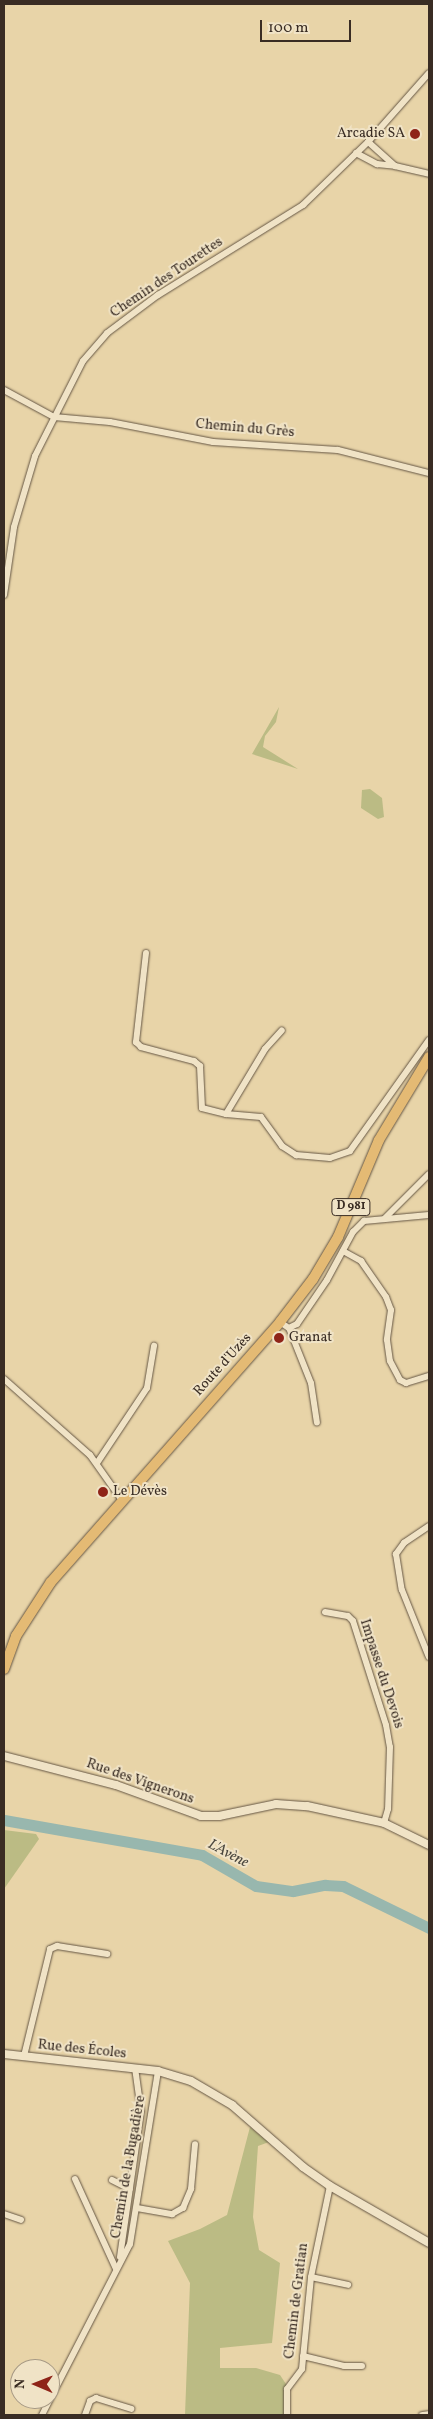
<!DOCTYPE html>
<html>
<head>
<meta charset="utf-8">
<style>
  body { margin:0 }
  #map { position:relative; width:433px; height:2419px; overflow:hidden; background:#e8d4a8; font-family:Vollkorn,serif }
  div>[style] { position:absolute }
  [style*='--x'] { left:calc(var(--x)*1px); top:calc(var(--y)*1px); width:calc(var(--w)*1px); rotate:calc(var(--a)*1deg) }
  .green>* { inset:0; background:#bbbb84 }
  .river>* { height:11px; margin:-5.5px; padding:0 5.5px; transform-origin:5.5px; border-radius:5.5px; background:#98b7ae }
  .roads { filter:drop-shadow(0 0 1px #655644) drop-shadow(0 0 1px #655644) }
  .minor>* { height:6px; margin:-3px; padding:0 3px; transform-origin:3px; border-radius:3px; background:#f0e3c6 }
  .tertiary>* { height:8px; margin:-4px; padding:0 4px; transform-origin:4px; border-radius:4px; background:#f0e3c6 }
  .primary>* { height:10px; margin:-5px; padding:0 5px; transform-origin:5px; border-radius:5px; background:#e4ba74 }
  .dots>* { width:14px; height:14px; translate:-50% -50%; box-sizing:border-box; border:2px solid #f0e3c6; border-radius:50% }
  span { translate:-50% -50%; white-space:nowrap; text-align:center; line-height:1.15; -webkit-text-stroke:4px #f0e3c6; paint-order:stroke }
  .shield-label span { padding:1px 4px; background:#f0e3c6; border:1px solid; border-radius:4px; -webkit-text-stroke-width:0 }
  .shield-label { font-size:12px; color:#392c23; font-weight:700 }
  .poi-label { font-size:14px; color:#392c23 }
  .right { translate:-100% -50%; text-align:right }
  .left { translate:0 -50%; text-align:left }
  .street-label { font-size:14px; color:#392c23 }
  .water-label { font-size:15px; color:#4c483f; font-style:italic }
  .frame { position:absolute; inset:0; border:5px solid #392c23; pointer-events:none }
  .north { position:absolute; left:10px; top:2359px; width:50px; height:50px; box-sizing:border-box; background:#f0e3c6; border:1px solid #a79a85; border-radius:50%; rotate:271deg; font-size:14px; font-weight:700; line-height:20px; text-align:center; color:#392c23 }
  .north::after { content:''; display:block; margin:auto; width:18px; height:22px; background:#8f2418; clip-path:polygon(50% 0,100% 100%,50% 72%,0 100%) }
  .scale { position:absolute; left:260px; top:20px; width:91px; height:22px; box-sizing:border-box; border:2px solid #392c23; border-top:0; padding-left:6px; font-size:15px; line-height:18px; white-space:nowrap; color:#392c23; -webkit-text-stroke:4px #f0e3c6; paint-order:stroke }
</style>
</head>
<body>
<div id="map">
  <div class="green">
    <div style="clip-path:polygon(279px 707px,276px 722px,265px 736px,263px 747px,298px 769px,252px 754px)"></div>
    <div style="clip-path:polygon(370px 789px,382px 798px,384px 817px,378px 819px,361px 808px,362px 790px)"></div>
    <div style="clip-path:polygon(4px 1830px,36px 1834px,39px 1839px,4px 1889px)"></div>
    <div style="clip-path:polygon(250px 2127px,269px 2142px,258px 2146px,253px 2217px,259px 2250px,280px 2263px,272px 2343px,220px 2348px,220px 2368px,256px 2368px,280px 2375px,286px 2384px,285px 2415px,185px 2415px,190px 2283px,168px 2241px,200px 2229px,227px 2215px)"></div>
  </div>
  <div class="river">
    <div style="--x:4;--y:1820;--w:201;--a:10"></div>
    <div style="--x:202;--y:1855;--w:62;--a:29.9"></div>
    <div style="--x:256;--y:1886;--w:37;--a:8"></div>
    <div style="--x:293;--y:1891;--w:33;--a:-11"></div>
    <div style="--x:325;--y:1885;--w:18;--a:3"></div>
    <div style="--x:343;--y:1886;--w:96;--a:26"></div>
  </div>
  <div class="roads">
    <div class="minor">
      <div style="--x:356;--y:153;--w:24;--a:28"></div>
      <div style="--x:377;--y:164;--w:18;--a:6"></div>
      <div style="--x:395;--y:166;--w:36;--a:-138"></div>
      <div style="--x:395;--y:166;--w:35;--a:13"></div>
      <div style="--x:4;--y:390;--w:57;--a:28.4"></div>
      <div style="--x:54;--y:417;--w:56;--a:5.1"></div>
      <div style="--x:110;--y:422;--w:105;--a:11"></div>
      <div style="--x:213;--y:442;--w:125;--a:3.7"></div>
      <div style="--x:338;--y:450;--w:94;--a:14.2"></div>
      <div style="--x:4;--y:595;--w:69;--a:-81.6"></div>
      <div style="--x:14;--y:527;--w:74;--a:-73.5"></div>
      <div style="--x:35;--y:456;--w:106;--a:-63.2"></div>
      <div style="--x:83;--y:361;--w:37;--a:-49"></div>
      <div style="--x:107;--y:333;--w:64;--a:-36.7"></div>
      <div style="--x:158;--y:295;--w:171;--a:-31.8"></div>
      <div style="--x:303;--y:205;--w:91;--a:-44.1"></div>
      <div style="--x:368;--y:142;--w:92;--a:-48.5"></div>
      <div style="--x:146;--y:953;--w:90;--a:96.4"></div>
      <div style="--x:136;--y:1042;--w:7;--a:45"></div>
      <div style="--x:141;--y:1047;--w:55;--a:14.8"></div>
      <div style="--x:194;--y:1061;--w:8;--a:40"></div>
      <div style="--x:200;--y:1066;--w:42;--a:87.3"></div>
      <div style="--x:202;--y:1108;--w:25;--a:14"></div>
      <div style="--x:226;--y:1114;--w:35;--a:5"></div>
      <div style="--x:261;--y:1117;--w:36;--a:54"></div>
      <div style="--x:282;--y:1146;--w:17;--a:33"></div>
      <div style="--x:296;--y:1155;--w:34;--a:5"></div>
      <div style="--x:330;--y:1158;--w:21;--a:-19"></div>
      <div style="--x:350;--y:1151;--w:136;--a:-54.6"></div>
      <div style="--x:226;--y:1114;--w:76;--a:-59"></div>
      <div style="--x:265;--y:1049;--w:25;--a:-48"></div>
      <div style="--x:385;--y:1218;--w:62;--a:-45"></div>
      <div style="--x:343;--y:1251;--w:21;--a:29"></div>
      <div style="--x:361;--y:1261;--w:44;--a:55.2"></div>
      <div style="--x:386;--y:1297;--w:14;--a:69"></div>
      <div style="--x:391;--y:1310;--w:30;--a:98"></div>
      <div style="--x:387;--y:1340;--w:21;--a:82"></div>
      <div style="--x:390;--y:1361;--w:21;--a:62"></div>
      <div style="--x:400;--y:1380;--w:7;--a:27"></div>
      <div style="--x:406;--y:1383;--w:24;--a:-17"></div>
      <div style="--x:280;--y:1322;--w:11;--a:34"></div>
      <div style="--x:289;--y:1328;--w:9;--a:-27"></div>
      <div style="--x:297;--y:1324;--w:53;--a:-55.7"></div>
      <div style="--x:327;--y:1280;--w:55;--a:-61.6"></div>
      <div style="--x:353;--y:1232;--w:16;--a:-45"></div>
      <div style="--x:364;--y:1221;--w:65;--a:-5.3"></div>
      <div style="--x:289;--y:1328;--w:59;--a:68.2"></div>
      <div style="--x:311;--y:1383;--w:40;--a:81.5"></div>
      <div style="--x:4;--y:1379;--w:115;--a:41.5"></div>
      <div style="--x:90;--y:1455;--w:54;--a:54.8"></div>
      <div style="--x:97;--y:1463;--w:90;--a:-56.3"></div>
      <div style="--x:147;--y:1388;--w:43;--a:-80.5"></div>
      <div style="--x:429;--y:1526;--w:30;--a:146"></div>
      <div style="--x:404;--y:1543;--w:14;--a:126"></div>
      <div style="--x:396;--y:1554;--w:36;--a:81"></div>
      <div style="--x:402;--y:1590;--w:72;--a:68.1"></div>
      <div style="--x:325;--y:1612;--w:23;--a:10"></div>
      <div style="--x:348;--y:1616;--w:7;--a:45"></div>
      <div style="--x:353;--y:1621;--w:109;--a:72.4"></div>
      <div style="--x:386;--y:1725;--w:22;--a:80"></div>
      <div style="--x:390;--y:1747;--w:62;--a:91.8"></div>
      <div style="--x:388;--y:1809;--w:15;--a:106"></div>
      <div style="--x:24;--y:2056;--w:110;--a:-76.3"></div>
      <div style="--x:50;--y:1949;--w:8;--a:-23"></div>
      <div style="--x:57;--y:1946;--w:51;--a:9.1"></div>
      <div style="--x:75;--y:2179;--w:99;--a:65.5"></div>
      <div style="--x:112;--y:2180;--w:20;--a:27"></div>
      <div style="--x:137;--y:2208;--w:36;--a:10"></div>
      <div style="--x:172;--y:2214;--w:13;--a:-29"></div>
      <div style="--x:183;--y:2208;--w:21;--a:-67"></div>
      <div style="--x:191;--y:2189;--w:45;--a:-84.9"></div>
      <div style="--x:4;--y:2214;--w:18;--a:19"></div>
      <div style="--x:120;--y:2257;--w:148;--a:-81.8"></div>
      <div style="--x:141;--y:2111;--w:43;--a:-97.9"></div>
      <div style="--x:311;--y:2277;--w:38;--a:12"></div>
      <div style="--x:303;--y:2356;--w:42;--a:13.7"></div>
      <div style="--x:344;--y:2366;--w:18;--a:0"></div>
      <div style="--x:50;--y:2399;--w:174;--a:-62.7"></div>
      <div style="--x:130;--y:2244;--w:175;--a:-80.8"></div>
      <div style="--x:42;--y:2415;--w:18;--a:-63"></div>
      <div style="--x:85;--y:2415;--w:15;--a:-70"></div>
      <div style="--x:90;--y:2401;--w:7;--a:-27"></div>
      <div style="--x:96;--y:2398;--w:37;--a:17"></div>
      <div style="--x:287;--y:2415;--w:26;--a:-90"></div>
      <div style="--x:287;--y:2389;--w:25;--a:-53"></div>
      <div style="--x:302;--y:2369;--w:92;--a:-84.4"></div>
      <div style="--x:311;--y:2277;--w:93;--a:-78.2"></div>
      <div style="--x:422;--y:2415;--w:7;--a:-8"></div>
    </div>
    <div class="tertiary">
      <div style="--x:4;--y:1756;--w:116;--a:14.5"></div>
      <div style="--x:116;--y:1785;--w:90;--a:20"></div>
      <div style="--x:201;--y:1816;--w:18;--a:0"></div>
      <div style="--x:219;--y:1816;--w:58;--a:-11.9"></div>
      <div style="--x:276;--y:1804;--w:31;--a:4"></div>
      <div style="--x:307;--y:1806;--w:79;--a:12.4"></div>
      <div style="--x:384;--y:1823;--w:50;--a:26.1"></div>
      <div style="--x:4;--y:2054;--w:155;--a:6.3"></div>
      <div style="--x:158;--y:2071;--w:34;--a:17"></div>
      <div style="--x:191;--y:2081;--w:48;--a:30.3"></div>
      <div style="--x:232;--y:2105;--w:94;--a:41.1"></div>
      <div style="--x:303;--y:2167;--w:33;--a:35"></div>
      <div style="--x:330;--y:2186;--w:114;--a:29.9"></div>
    </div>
    <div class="primary">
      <div style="--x:4;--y:1669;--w:35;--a:-70"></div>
      <div style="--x:16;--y:1636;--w:64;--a:-57.1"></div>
      <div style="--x:51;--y:1582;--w:346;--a:-48.6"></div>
      <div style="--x:280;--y:1322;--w:54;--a:-52.5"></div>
      <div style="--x:313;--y:1279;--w:49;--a:-59.2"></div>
      <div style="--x:338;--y:1237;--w:105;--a:-67.1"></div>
      <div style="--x:379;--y:1140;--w:97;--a:-58.9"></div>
    </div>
  </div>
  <div class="dots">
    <div style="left:415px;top:134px;background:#8f2418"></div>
    <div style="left:279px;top:1338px;background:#8f2418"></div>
    <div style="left:103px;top:1492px;background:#8f2418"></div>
  </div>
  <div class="shield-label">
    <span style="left:351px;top:1207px">D 981</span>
  </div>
  <div class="poi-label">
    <span class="right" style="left:405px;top:134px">Arcadie SA</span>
    <span class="left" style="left:289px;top:1338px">Granat</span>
    <span class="left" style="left:113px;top:1492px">Le Dévès</span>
  </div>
  <div class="street-label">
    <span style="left:167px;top:278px;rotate:-34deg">Chemin des Tourettes</span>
    <span style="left:245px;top:429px;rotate:5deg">Chemin du Grès</span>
    <span style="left:223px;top:1365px;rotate:-48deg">Route d'Uzès</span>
    <span style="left:381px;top:1674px;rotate:72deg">Impasse du Devois</span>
    <span style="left:140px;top:1782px;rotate:19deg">Rue des Vignerons</span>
    <span style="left:82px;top:2050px;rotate:6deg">Rue des Écoles</span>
    <span style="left:129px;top:2167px;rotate:-80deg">Chemin de la Bugadière</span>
    <span style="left:297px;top:2301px;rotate:-83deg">Chemin de Gratian</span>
  </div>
  <div class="water-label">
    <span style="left:228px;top:1854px;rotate:28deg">L'Avène</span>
  </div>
  <div class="frame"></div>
  <div class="north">N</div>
  <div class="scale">100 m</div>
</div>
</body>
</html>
